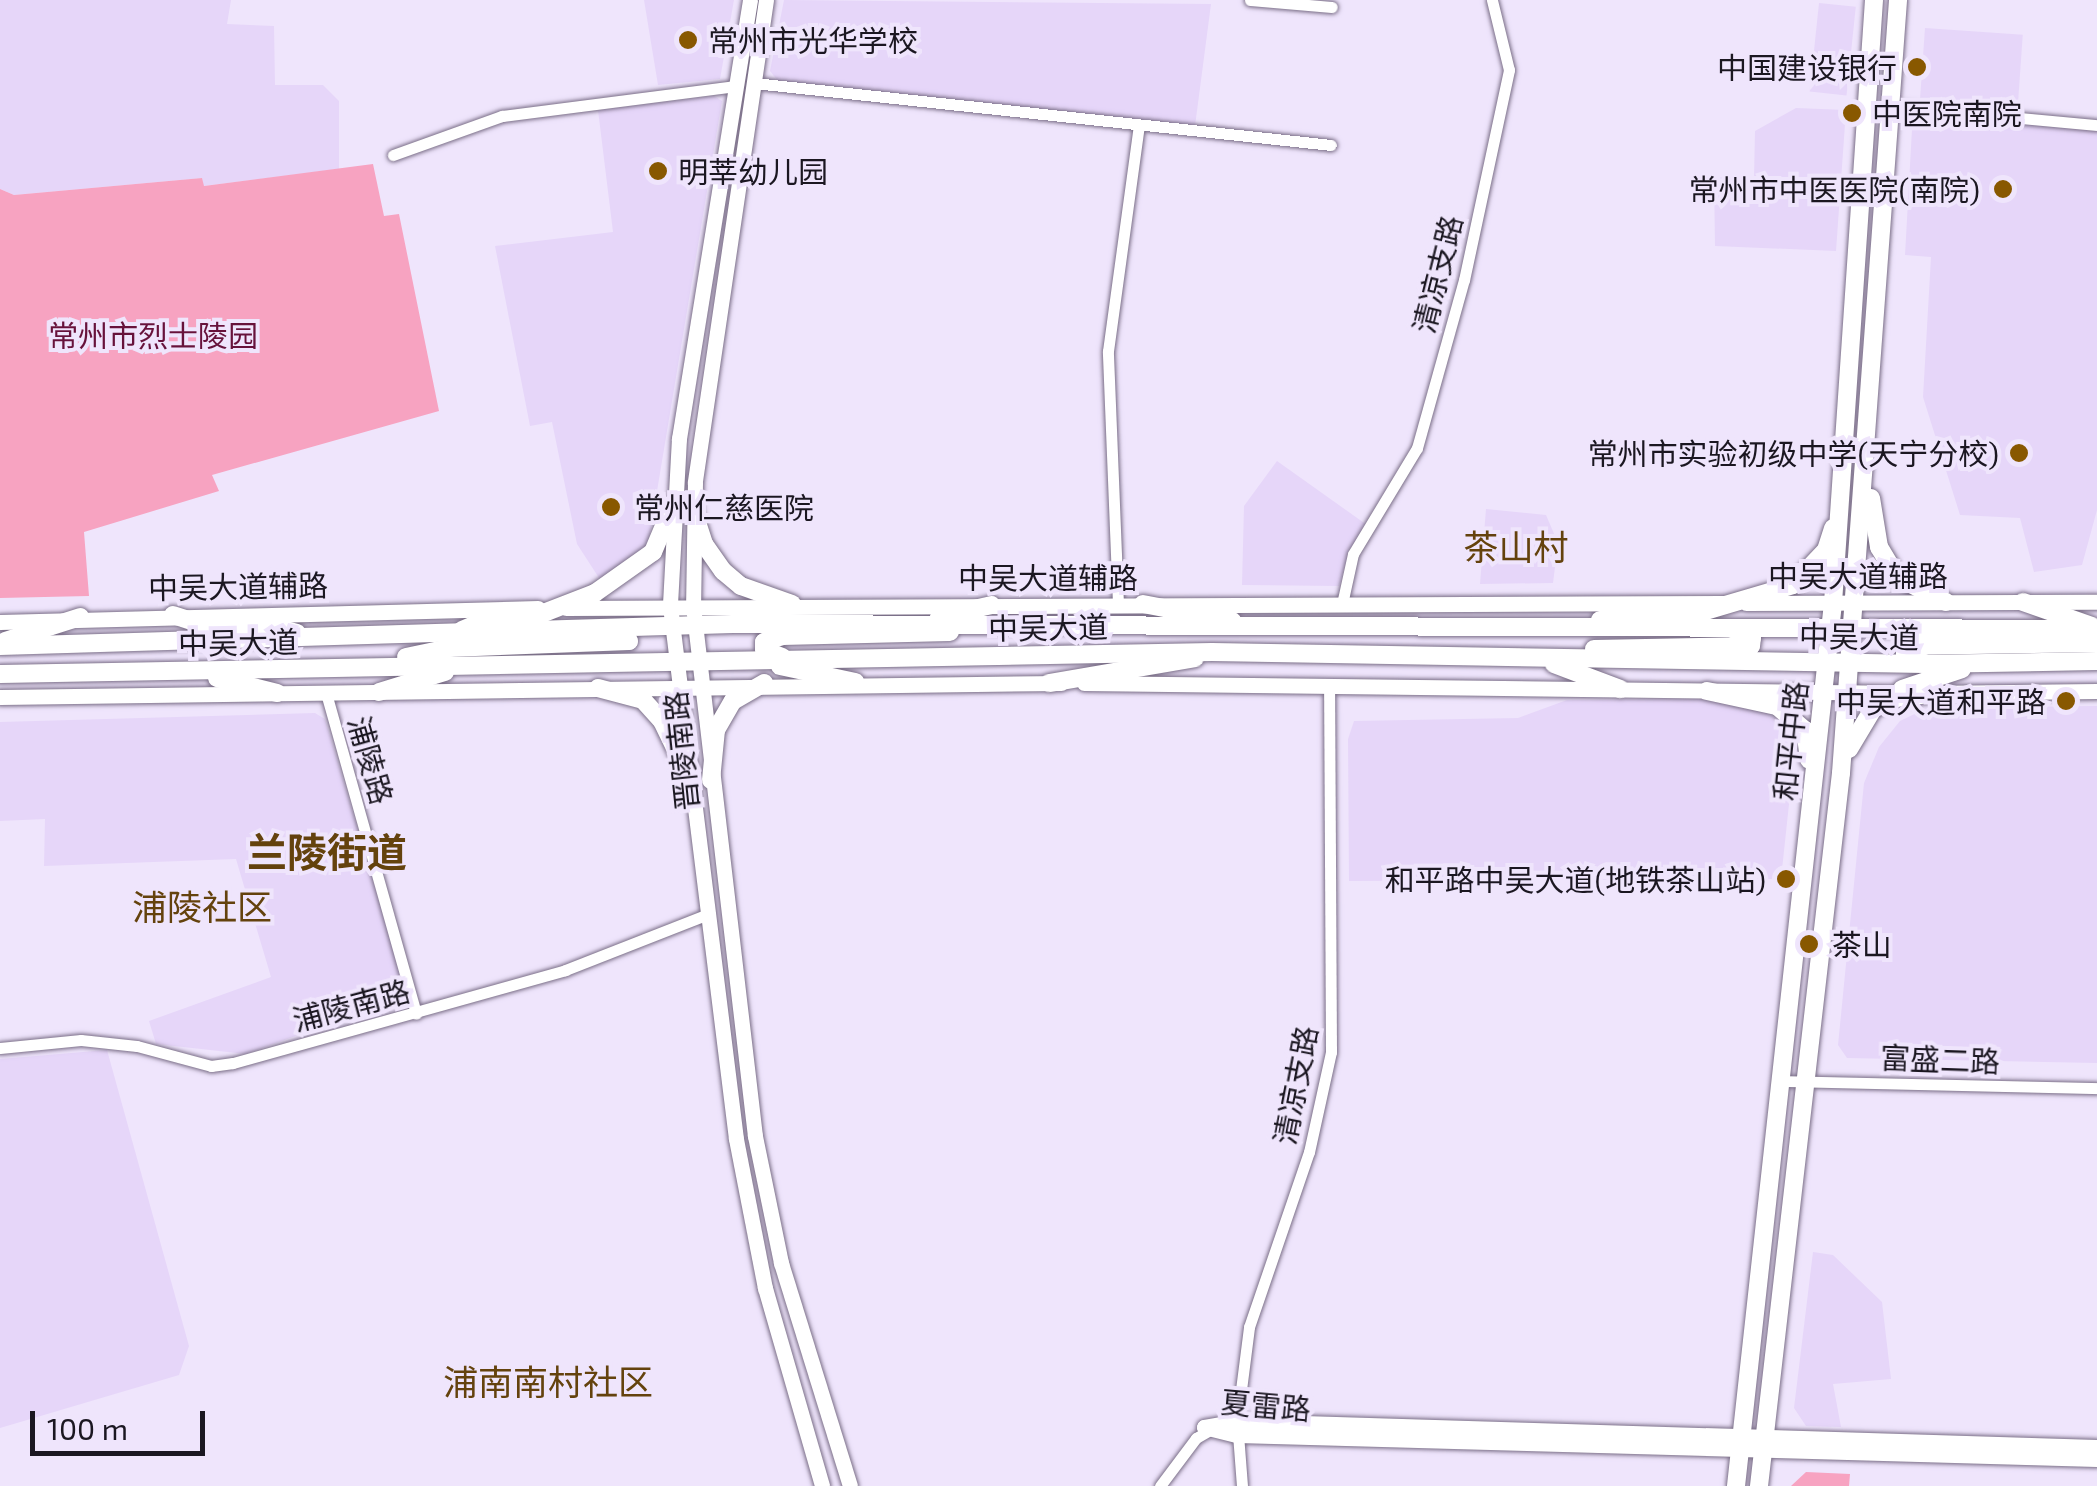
<!DOCTYPE html>
<html>
<head>
<meta charset="utf-8">
<style>
  body { margin:0 }
  #map { position:relative; width:2097px; height:1486px; overflow:hidden; background:#efe5fc; font-family:"Exo 2","Noto Sans SC",sans-serif }
  div>[style] { position:absolute }
  [style*='--x'] { left:calc(var(--x)*1px); top:calc(var(--y)*1px); width:calc(var(--w)*1px); rotate:calc(var(--a)*1deg) }
  .built>* { inset:0; background:#e6d6f9; transform-origin:0 0 }
  .green>* { inset:0; background:#f7a3c1 }
  .roads { filter:drop-shadow(0 0 2px #7a6e87) drop-shadow(0 0 2px #7a6e87) }
  .street>* { height:11px; margin:-5.5px; padding:0 5.5px; transform-origin:5.5px; border-radius:5.5px; background:#fff }
  .secondary>* { height:15px; margin:-7.5px; padding:0 7.5px; transform-origin:7.5px; border-radius:7.5px; background:#fff }
  .primary>* { height:18px; margin:-9px; padding:0 9px; transform-origin:9px; border-radius:9px; background:#fff }
  .dots>* { width:28px; height:28px; translate:-50% -50%; box-sizing:border-box; border:5px solid #efe5fc; border-radius:50% }
  span { translate:-50% -50%; white-space:nowrap; text-align:center; line-height:1.15; -webkit-text-stroke:8px #efe5fc; paint-order:stroke }
  .poi-label { font-size:30px; color:#1b1721 }
  .left { translate:0 -50%; text-align:left }
  .right { translate:-100% -50%; text-align:right }
  .street-label { font-size:30px; color:#1b1721 }
  .park-label { font-size:30px; color:#67123b }
  .quarter-label { font-size:35px; color:#64420d }
  .district-label { font-size:40px; color:#64420d; font-weight:700 }
  .scale { position:absolute; left:30px; top:1411px; width:175px; height:45px; box-sizing:border-box; border:5px solid #1b1721; border-top:0; padding-left:12px; font-size:30px; line-height:35px; white-space:nowrap; color:#1b1721; -webkit-text-stroke:8px #efe5fc; paint-order:stroke }
</style>
</head>
<body>
<div id="map">
  <div class="built">
    <div style="clip-path:polygon(0 0,231px 0,227px 24px,274px 26px,275px 85px,323px 85px,339px 101px,339px 169px,203px 186px,202px 178px,14px 195px,0 189px)"></div>
    <div style="clip-path:polygon(644px 0,734px 0,720px 79px,658px 85px)"></div>
    <div style="clip-path:polygon(784px 0,1211px 4px,1195px 126px,778px 81px,770px 71px)"></div>
    <div style="left:1819px;top:3px;width:37px;height:89px;rotate:6deg"></div>
    <div style="left:1925px;top:28px;width:98px;height:75px;rotate:4deg"></div>
    <div style="clip-path:polygon(714px 96px,722px 101px,645px 563px,601px 581px,577px 544px,552px 422px,530px 426px,495px 246px,613px 232px,598px 110px)"></div>
    <div style="clip-path:polygon(1796px 108px,1846px 110px,1836px 251px,1715px 246px,1714px 177px,1754px 178px,1755px 131px)"></div>
    <div style="clip-path:polygon(1913px 111px,2097px 131px,2097px 510px,2082px 565px,2034px 572px,2020px 518px,1960px 515px,1923px 397px,1931px 257px,1905px 255px)"></div>
    <div style="clip-path:polygon(1277px 461px,1367px 525px,1350px 549px,1339px 586px,1242px 585px,1244px 506px)"></div>
    <div style="clip-path:polygon(1486px 509px,1546px 515px,1558px 543px,1553px 583px,1480px 584px)"></div>
    <div style="clip-path:polygon(1706px 699px,1756px 706px,1775px 718px,1795px 748px,1781px 879px,1349px 881px,1348px 739px,1354px 721px,1518px 718px,1567px 700px)"></div>
    <div style="clip-path:polygon(2097px 706px,2097px 1063px,1847px 1058px,1838px 1045px,1864px 783px,1879px 747px,1900px 721px,1927px 708px)"></div>
    <div style="clip-path:polygon(315px 713px,325px 719px,407px 996px,246px 1054px,156px 1044px,149px 1021px,271px 977px,236px 859px,44px 866px,45px 819px,0 821px,0 722px)"></div>
    <div style="clip-path:polygon(107px 1050px,189px 1346px,179px 1375px,0 1428px,0 1059px)"></div>
    <div style="clip-path:polygon(1813px 1252px,1833px 1255px,1882px 1302px,1891px 1379px,1833px 1384px,1841px 1427px,1806px 1426px,1794px 1408px)"></div>
  </div>
  <div class="green">
    <div style="clip-path:polygon(373px 164px,384px 216px,399px 214px,439px 411px,212px 475px,219px 491px,84px 532px,89px 596px,0 598px,0 189px,14px 195px,202px 178px,204px 186px)"></div>
    <div style="clip-path:polygon(1806px 1472px,1850px 1474px,1849px 1486px,1791px 1486px)"></div>
  </div>
  <div class="roads">
    <div class="street">
      <div style="--x:1250;--y:0;--w:82;--a:4.9"></div>
      <div style="--x:754;--y:83;--w:580;--a:6.13"></div>
      <div style="--x:1891;--y:106;--w:207;--a:5.3"></div>
      <div style="--x:393;--y:155;--w:116;--a:-19.7"></div>
      <div style="--x:502;--y:116;--w:236;--a:-7.3"></div>
      <div style="--x:1118;--y:604;--w:253;--a:-92.3"></div>
      <div style="--x:1108;--y:351;--w:228;--a:-82.2"></div>
      <div style="--x:1342;--y:604;--w:51;--a:-77.6"></div>
      <div style="--x:1353;--y:554;--w:124;--a:-58.9"></div>
      <div style="--x:1417;--y:448;--w:174;--a:-74.4"></div>
      <div style="--x:1464;--y:280;--w:215;--a:-77.9"></div>
      <div style="--x:1509;--y:70;--w:72;--a:-103.7"></div>
      <div style="--x:326;--y:693;--w:333;--a:74.3"></div>
      <div style="--x:0;--y:1048;--w:81;--a:-5.6"></div>
      <div style="--x:81;--y:1040;--w:56;--a:6.1"></div>
      <div style="--x:137;--y:1046;--w:77;--a:15.1"></div>
      <div style="--x:211;--y:1066;--w:22;--a:-8"></div>
      <div style="--x:233;--y:1063;--w:345;--a:-15.6"></div>
      <div style="--x:565;--y:970;--w:150;--a:-21.4"></div>
      <div style="--x:1782;--y:1081;--w:315;--a:1.3"></div>
      <div style="--x:1160;--y:1486;--w:60;--a:-53.1"></div>
      <div style="--x:1196;--y:1438;--w:16;--a:-30"></div>
      <div style="--x:1242;--y:1486;--w:65;--a:-94.4"></div>
      <div style="--x:1237;--y:1421;--w:95;--a:-82.7"></div>
      <div style="--x:1249;--y:1327;--w:185;--a:-71.1"></div>
      <div style="--x:1309;--y:1152;--w:102;--a:-77.6"></div>
      <div style="--x:1331;--y:1052;--w:368;--a:-90.3"></div>
    </div>
    <div class="secondary">
      <div style="--x:750;--y:0;--w:444;--a:99.2"></div>
      <div style="--x:679;--y:438;--w:168;--a:93.1"></div>
      <div style="--x:670;--y:606;--w:537;--a:82.94"></div>
      <div style="--x:736;--y:1139;--w:152;--a:79"></div>
      <div style="--x:765;--y:1288;--w:206;--a:73.9"></div>
      <div style="--x:766;--y:0;--w:488;--a:98.4"></div>
      <div style="--x:695;--y:483;--w:123;--a:90.9"></div>
      <div style="--x:693;--y:606;--w:534;--a:83.33"></div>
      <div style="--x:755;--y:1136;--w:130;--a:78.4"></div>
      <div style="--x:781;--y:1263;--w:233;--a:72.8"></div>
      <div style="--x:1746;--y:603;--w:351;--a:-0.2"></div>
      <div style="--x:566;--y:608;--w:1157;--a:-0.25"></div>
      <div style="--x:0;--y:622;--w:538;--a:-1.49"></div>
      <div style="--x:1084;--y:683;--w:822;--a:0.7"></div>
      <div style="--x:1929;--y:693;--w:168;--a:-0.7"></div>
      <div style="--x:0;--y:697;--w:1061;--a:-0.76"></div>
      <div style="--x:1204;--y:1427;--w:34;--a:-10"></div>
      <div style="--x:1237;--y:1421;--w:860;--a:1.73"></div>
      <div style="--x:1204;--y:1427;--w:34;--a:14"></div>
      <div style="--x:1237;--y:1435;--w:860;--a:1.6"></div>
    </div>
    <div class="primary">
      <div style="--x:1871;--y:498;--w:50;--a:80.7"></div>
      <div style="--x:1879;--y:547;--w:35;--a:59"></div>
      <div style="--x:1897;--y:577;--w:55;--a:27"></div>
      <div style="--x:694;--y:513;--w:33;--a:72"></div>
      <div style="--x:704;--y:544;--w:33;--a:55"></div>
      <div style="--x:723;--y:571;--w:23;--a:40"></div>
      <div style="--x:741;--y:586;--w:54;--a:19.4"></div>
      <div style="--x:2023;--y:602;--w:73;--a:19.2"></div>
      <div style="--x:1143;--y:604;--w:91;--a:10.8"></div>
      <div style="--x:173;--y:615;--w:28;--a:18"></div>
      <div style="--x:200;--y:624;--w:67;--a:0.9"></div>
      <div style="--x:267;--y:625;--w:31;--a:15"></div>
      <div style="--x:939;--y:617;--w:54;--a:-12.8"></div>
      <div style="--x:1600;--y:620;--w:95;--a:-3.6"></div>
      <div style="--x:1695;--y:614;--w:102;--a:-16.5"></div>
      <div style="--x:1793;--y:585;--w:48;--a:-46.7"></div>
      <div style="--x:1826;--y:550;--w:23;--a:-72"></div>
      <div style="--x:462;--y:630;--w:25;--a:-23"></div>
      <div style="--x:485;--y:620;--w:51;--a:-4.5"></div>
      <div style="--x:536;--y:616;--w:63;--a:-21.3"></div>
      <div style="--x:595;--y:593;--w:71;--a:-35.3"></div>
      <div style="--x:653;--y:552;--w:49;--a:-67.1"></div>
      <div style="--x:5;--y:641;--w:79;--a:-17.7"></div>
      <div style="--x:0;--y:646;--w:733;--a:-1.72"></div>
      <div style="--x:733;--y:624;--w:1364;--a:0.21"></div>
      <div style="--x:1594;--y:649;--w:157;--a:-1.1"></div>
      <div style="--x:1751;--y:646;--w:8;--a:-83"></div>
      <div style="--x:1752;--y:638;--w:23;--a:-155"></div>
      <div style="--x:406;--y:657;--w:44;--a:-11.8"></div>
      <div style="--x:449;--y:648;--w:180;--a:-2.2"></div>
      <div style="--x:629;--y:641;--w:15;--a:-132"></div>
      <div style="--x:782;--y:657;--w:19;--a:-159"></div>
      <div style="--x:764;--y:650;--w:8;--a:-90"></div>
      <div style="--x:764;--y:642;--w:19;--a:-18"></div>
      <div style="--x:782;--y:636;--w:168;--a:-1.4"></div>
      <div style="--x:1924;--y:663;--w:21;--a:-155"></div>
      <div style="--x:1905;--y:654;--w:8;--a:-83"></div>
      <div style="--x:1906;--y:646;--w:191;--a:-0.9"></div>
      <div style="--x:1554;--y:664;--w:71;--a:20.7"></div>
      <div style="--x:780;--y:666;--w:77;--a:12"></div>
      <div style="--x:0;--y:674;--w:1212;--a:-1.04"></div>
      <div style="--x:1212;--y:652;--w:713;--a:0.96"></div>
      <div style="--x:1925;--y:664;--w:172;--a:-1"></div>
      <div style="--x:217;--y:678;--w:62;--a:14"></div>
      <div style="--x:1049;--y:683;--w:148;--a:-9.7"></div>
      <div style="--x:598;--y:688;--w:47;--a:14.9"></div>
      <div style="--x:643;--y:700;--w:28;--a:48"></div>
      <div style="--x:662;--y:721;--w:64;--a:64.2"></div>
      <div style="--x:1902;--y:689;--w:63;--a:-18.4"></div>
      <div style="--x:1707;--y:691;--w:72;--a:12.1"></div>
      <div style="--x:1777;--y:706;--w:37;--a:41"></div>
      <div style="--x:1805;--y:730;--w:30;--a:82"></div>
      <div style="--x:379;--y:692;--w:69;--a:-16.9"></div>
      <div style="--x:1849;--y:749;--w:47;--a:-59"></div>
      <div style="--x:1873;--y:709;--w:25;--a:-26"></div>
      <div style="--x:1896;--y:698;--w:41;--a:-7"></div>
      <div style="--x:711;--y:780;--w:50;--a:-84.3"></div>
      <div style="--x:716;--y:730;--w:34;--a:-60"></div>
      <div style="--x:733;--y:701;--w:36;--a:-30"></div>
      <div style="--x:1736;--y:1486;--w:888;--a:-83.73"></div>
      <div style="--x:1833;--y:603;--w:604;--a:-86.11"></div>
      <div style="--x:1759;--y:1486;--w:718;--a:-83.44"></div>
      <div style="--x:1841;--y:773;--w:775;--a:-85.78"></div>
    </div>
  </div>
  <div class="dots">
    <div style="left:688px;top:40px;background:#885800"></div>
    <div style="left:1917px;top:67px;background:#885800"></div>
    <div style="left:1852px;top:113px;background:#885800"></div>
    <div style="left:658px;top:171px;background:#885800"></div>
    <div style="left:2003px;top:189px;background:#885800"></div>
    <div style="left:2019px;top:453px;background:#885800"></div>
    <div style="left:611px;top:507px;background:#885800"></div>
    <div style="left:2066px;top:701px;background:#885800"></div>
    <div style="left:1786px;top:879px;background:#885800"></div>
    <div style="left:1809px;top:944px;background:#885800"></div>
  </div>
  <div class="poi-label">
    <span class="left" style="left:708px;top:40px">常州市光华学校</span>
    <span class="right" style="left:1897px;top:67px">中国建设银行</span>
    <span class="left" style="left:1872px;top:113px">中医院南院</span>
    <span class="left" style="left:678px;top:171px">明莘幼儿园</span>
    <span class="right" style="left:1980px;top:189px">常州市中医医院(南院)</span>
    <span class="right" style="left:1999px;top:453px">常州市实验初级中学(天宁分校)</span>
    <span class="left" style="left:634px;top:507px">常州仁慈医院</span>
    <span class="right" style="left:2046px;top:701px">中吴大道和平路</span>
    <span class="right" style="left:1766px;top:879px">和平路中吴大道(地铁茶山站)</span>
    <span class="left" style="left:1832px;top:944px">茶山</span>
  </div>
  <div class="street-label">
    <span style="left:1437px;top:274px;rotate:-76deg">清凉支路</span>
    <span style="left:1858px;top:575px">中吴大道辅路</span>
    <span style="left:1048px;top:577px">中吴大道辅路</span>
    <span style="left:238px;top:586px;rotate:-1deg">中吴大道辅路</span>
    <span style="left:1048px;top:627px;rotate:-1deg">中吴大道</span>
    <span style="left:1859px;top:636px;rotate:1deg">中吴大道</span>
    <span style="left:238px;top:642px;rotate:-1deg">中吴大道</span>
    <span style="left:1790px;top:741px;rotate:-84deg">和平中路</span>
    <span style="left:681px;top:751px;rotate:-96deg">晋陵南路</span>
    <span style="left:371px;top:760px;rotate:74deg">浦陵路</span>
    <span style="left:351px;top:1005px;rotate:-15deg">浦陵南路</span>
    <span style="left:1940px;top:1059px;rotate:2deg">富盛二路</span>
    <span style="left:1295px;top:1085px;rotate:-79deg">清凉支路</span>
    <span style="left:1266px;top:1405px;rotate:5deg">夏雷路</span>
  </div>
  <div class="park-label">
    <span style="left:153px;top:335px">常州市烈士陵园</span>
  </div>
  <div class="quarter-label">
    <span style="left:1516px;top:546px">茶山村</span>
    <span style="left:202px;top:906px">浦陵社区</span>
    <span style="left:548px;top:1381px">浦南南村社区</span>
  </div>
  <div class="district-label">
    <span style="left:327px;top:851px">兰陵街道</span>
  </div>
  <div class="scale">100 m</div>
</div>
</body>
</html>
